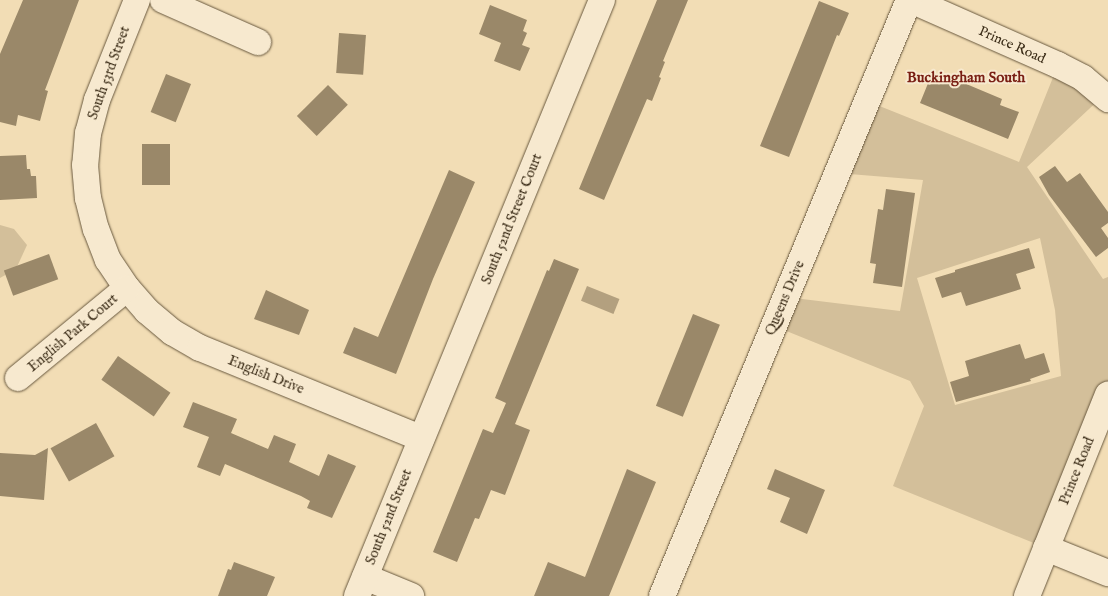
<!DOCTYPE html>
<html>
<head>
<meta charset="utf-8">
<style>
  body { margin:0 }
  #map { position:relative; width:1108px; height:596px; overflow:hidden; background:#f2ddb5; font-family:"IM FELL English",serif }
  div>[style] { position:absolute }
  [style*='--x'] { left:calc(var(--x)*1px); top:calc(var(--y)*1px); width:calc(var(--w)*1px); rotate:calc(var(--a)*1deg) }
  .green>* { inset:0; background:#d3bf9a }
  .water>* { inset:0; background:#b3a07f; transform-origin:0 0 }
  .building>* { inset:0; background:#9a8869; transform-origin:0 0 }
  .roads { filter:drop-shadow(0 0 1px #68583e) drop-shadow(0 0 1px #68583e) }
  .minor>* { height:26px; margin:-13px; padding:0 13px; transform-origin:13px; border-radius:13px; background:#f7e9cf }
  span { translate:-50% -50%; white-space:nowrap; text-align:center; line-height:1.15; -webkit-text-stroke:4px #f7e9cf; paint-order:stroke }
  .street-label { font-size:14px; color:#3a2b16 }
  .neighbourhood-label { font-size:15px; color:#7a1f14; font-weight:700 }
</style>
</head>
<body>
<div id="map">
  <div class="green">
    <div style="clip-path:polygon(evenodd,1058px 65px,1104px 95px,1027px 167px,1103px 279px,1108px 277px,1108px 395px,1046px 548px,893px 486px,924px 406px,910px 381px,774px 326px,786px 297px,900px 311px,923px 180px,837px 173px,867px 101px,1019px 162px,1058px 65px,1040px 238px,1055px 310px,1061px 376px,955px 405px,917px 278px,1040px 238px)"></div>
    <div style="clip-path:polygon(0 225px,14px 229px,27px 245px,16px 269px,0 278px)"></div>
  </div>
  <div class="water">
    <div style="left:587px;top:286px;width:35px;height:16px;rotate:22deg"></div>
  </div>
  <div class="building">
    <div style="clip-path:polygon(23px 0,79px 0,45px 90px,48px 91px,40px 121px,18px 115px,16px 126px,0 122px,0 54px)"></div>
    <div style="clip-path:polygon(657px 0,688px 0,663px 61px,665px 62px,659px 77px,661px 78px,652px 101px,647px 99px,604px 200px,579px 189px)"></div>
    <div style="clip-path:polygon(819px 1px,849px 13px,839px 36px,837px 35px,789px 157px,760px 146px)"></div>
    <div style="clip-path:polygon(490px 5px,527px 20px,523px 31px,527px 33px,522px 45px,530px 48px,520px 71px,494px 61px,501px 43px,479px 34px)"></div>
    <div style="left:339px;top:33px;width:27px;height:40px;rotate:4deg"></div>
    <div style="left:166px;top:74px;width:27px;height:41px;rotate:22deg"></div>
    <div style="clip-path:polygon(931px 76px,950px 84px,952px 78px,1002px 99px,1000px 105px,1019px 112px,1008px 139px,920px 103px)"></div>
    <div style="left:328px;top:85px;width:28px;height:44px;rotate:45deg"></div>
    <div style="left:142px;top:144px;width:28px;height:41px"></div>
    <div style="clip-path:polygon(26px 155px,27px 169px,30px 169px,31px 176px,36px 176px,37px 198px,0 200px,0 156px)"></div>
    <div style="clip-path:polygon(1055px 166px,1067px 182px,1080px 173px,1108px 212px,1108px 223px,1101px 228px,1108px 238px,1108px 248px,1096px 257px,1049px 195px,1039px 177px)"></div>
    <div style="clip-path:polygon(449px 170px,475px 182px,433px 279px,396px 374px,343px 353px,354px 327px,378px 337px)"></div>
    <div style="clip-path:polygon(886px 189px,915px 193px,902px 287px,873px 283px,876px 264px,870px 263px,878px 209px,883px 210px)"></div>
    <div style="clip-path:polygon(1029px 248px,1035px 268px,1016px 274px,1021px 289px,966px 306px,961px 292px,942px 298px,935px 278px,955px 272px,955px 270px)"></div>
    <div style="left:49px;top:254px;width:27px;height:48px;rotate:70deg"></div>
    <div style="clip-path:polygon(554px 259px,579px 269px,515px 424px,530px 430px,505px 495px,491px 490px,479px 519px,475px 518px,457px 562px,433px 552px,483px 429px,493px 433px,506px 403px,495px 398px,547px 270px,549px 271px)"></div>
    <div style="clip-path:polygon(266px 290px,309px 310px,299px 335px,254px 319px)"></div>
    <div style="left:693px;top:314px;width:29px;height:99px;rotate:22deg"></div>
    <div style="clip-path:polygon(1020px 344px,1025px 359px,1044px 353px,1050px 372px,1030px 379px,1031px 381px,956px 402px,950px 382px,969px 376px,965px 361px)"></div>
    <div style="left:118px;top:356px;width:64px;height:29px;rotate:35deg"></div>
    <div style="clip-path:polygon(193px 402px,237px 419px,231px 433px,268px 449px,274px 435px,296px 444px,289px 462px,319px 476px,328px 454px,356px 466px,332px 518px,307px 508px,310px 501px,301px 496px,225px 464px,220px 476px,197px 467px,209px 437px,183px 427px)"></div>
    <div style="left:96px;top:423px;width:38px;height:52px;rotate:61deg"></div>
    <div style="clip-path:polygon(48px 448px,44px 500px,0 496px,0 453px,35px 455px)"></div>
    <div style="clip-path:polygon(627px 469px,656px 482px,609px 596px,534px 596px,548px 562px,585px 577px)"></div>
    <div style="clip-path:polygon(775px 469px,825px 490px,807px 534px,780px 522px,790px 498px,767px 489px)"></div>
    <div style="clip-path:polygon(234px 562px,275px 577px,267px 596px,218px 596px,228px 569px,231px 570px)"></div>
  </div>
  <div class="roads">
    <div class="minor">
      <div style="--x:137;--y:0;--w:108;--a:111.8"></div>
      <div style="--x:97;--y:100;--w:34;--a:105"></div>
      <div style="--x:88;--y:133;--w:32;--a:95"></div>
      <div style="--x:85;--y:165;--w:33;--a:85"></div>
      <div style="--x:88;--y:198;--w:32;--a:76"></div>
      <div style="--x:96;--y:229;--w:33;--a:69"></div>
      <div style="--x:108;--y:260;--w:34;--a:56"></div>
      <div style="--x:127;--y:288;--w:30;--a:49"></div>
      <div style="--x:147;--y:311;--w:33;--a:40"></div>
      <div style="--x:172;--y:332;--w:32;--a:30"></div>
      <div style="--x:200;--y:348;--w:239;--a:22.2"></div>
      <div style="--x:163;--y:0;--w:104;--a:23.9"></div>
      <div style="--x:911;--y:0;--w:161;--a:23.9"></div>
      <div style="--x:1058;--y:65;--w:28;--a:27"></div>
      <div style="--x:1083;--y:78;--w:33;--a:40"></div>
      <div style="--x:18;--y:378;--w:141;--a:-39.5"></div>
      <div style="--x:1046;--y:548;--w:67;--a:22"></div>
      <div style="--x:365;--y:577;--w:50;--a:22.4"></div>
      <div style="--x:357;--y:596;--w:644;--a:-67.65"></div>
      <div style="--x:662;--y:596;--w:645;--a:-67.49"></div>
      <div style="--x:1027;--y:596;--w:217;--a:-68.1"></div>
    </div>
  </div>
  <div class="street-label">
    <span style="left:1012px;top:45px;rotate:24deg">Prince Road</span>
    <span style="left:109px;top:73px;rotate:-70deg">South 53rd Street</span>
    <span style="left:512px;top:219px;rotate:-68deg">South 52nd Street Court</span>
    <span style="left:785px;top:298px;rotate:-67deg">Queens Drive</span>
    <span style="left:73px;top:333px;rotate:-40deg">English Park Court</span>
    <span style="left:266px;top:375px;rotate:22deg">English Drive</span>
    <span style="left:1077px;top:471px;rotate:-68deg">Prince Road</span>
    <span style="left:389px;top:517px;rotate:-68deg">South 52nd Street</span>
  </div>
  <div class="neighbourhood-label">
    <span style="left:966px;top:78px">Buckingham South</span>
  </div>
</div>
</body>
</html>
